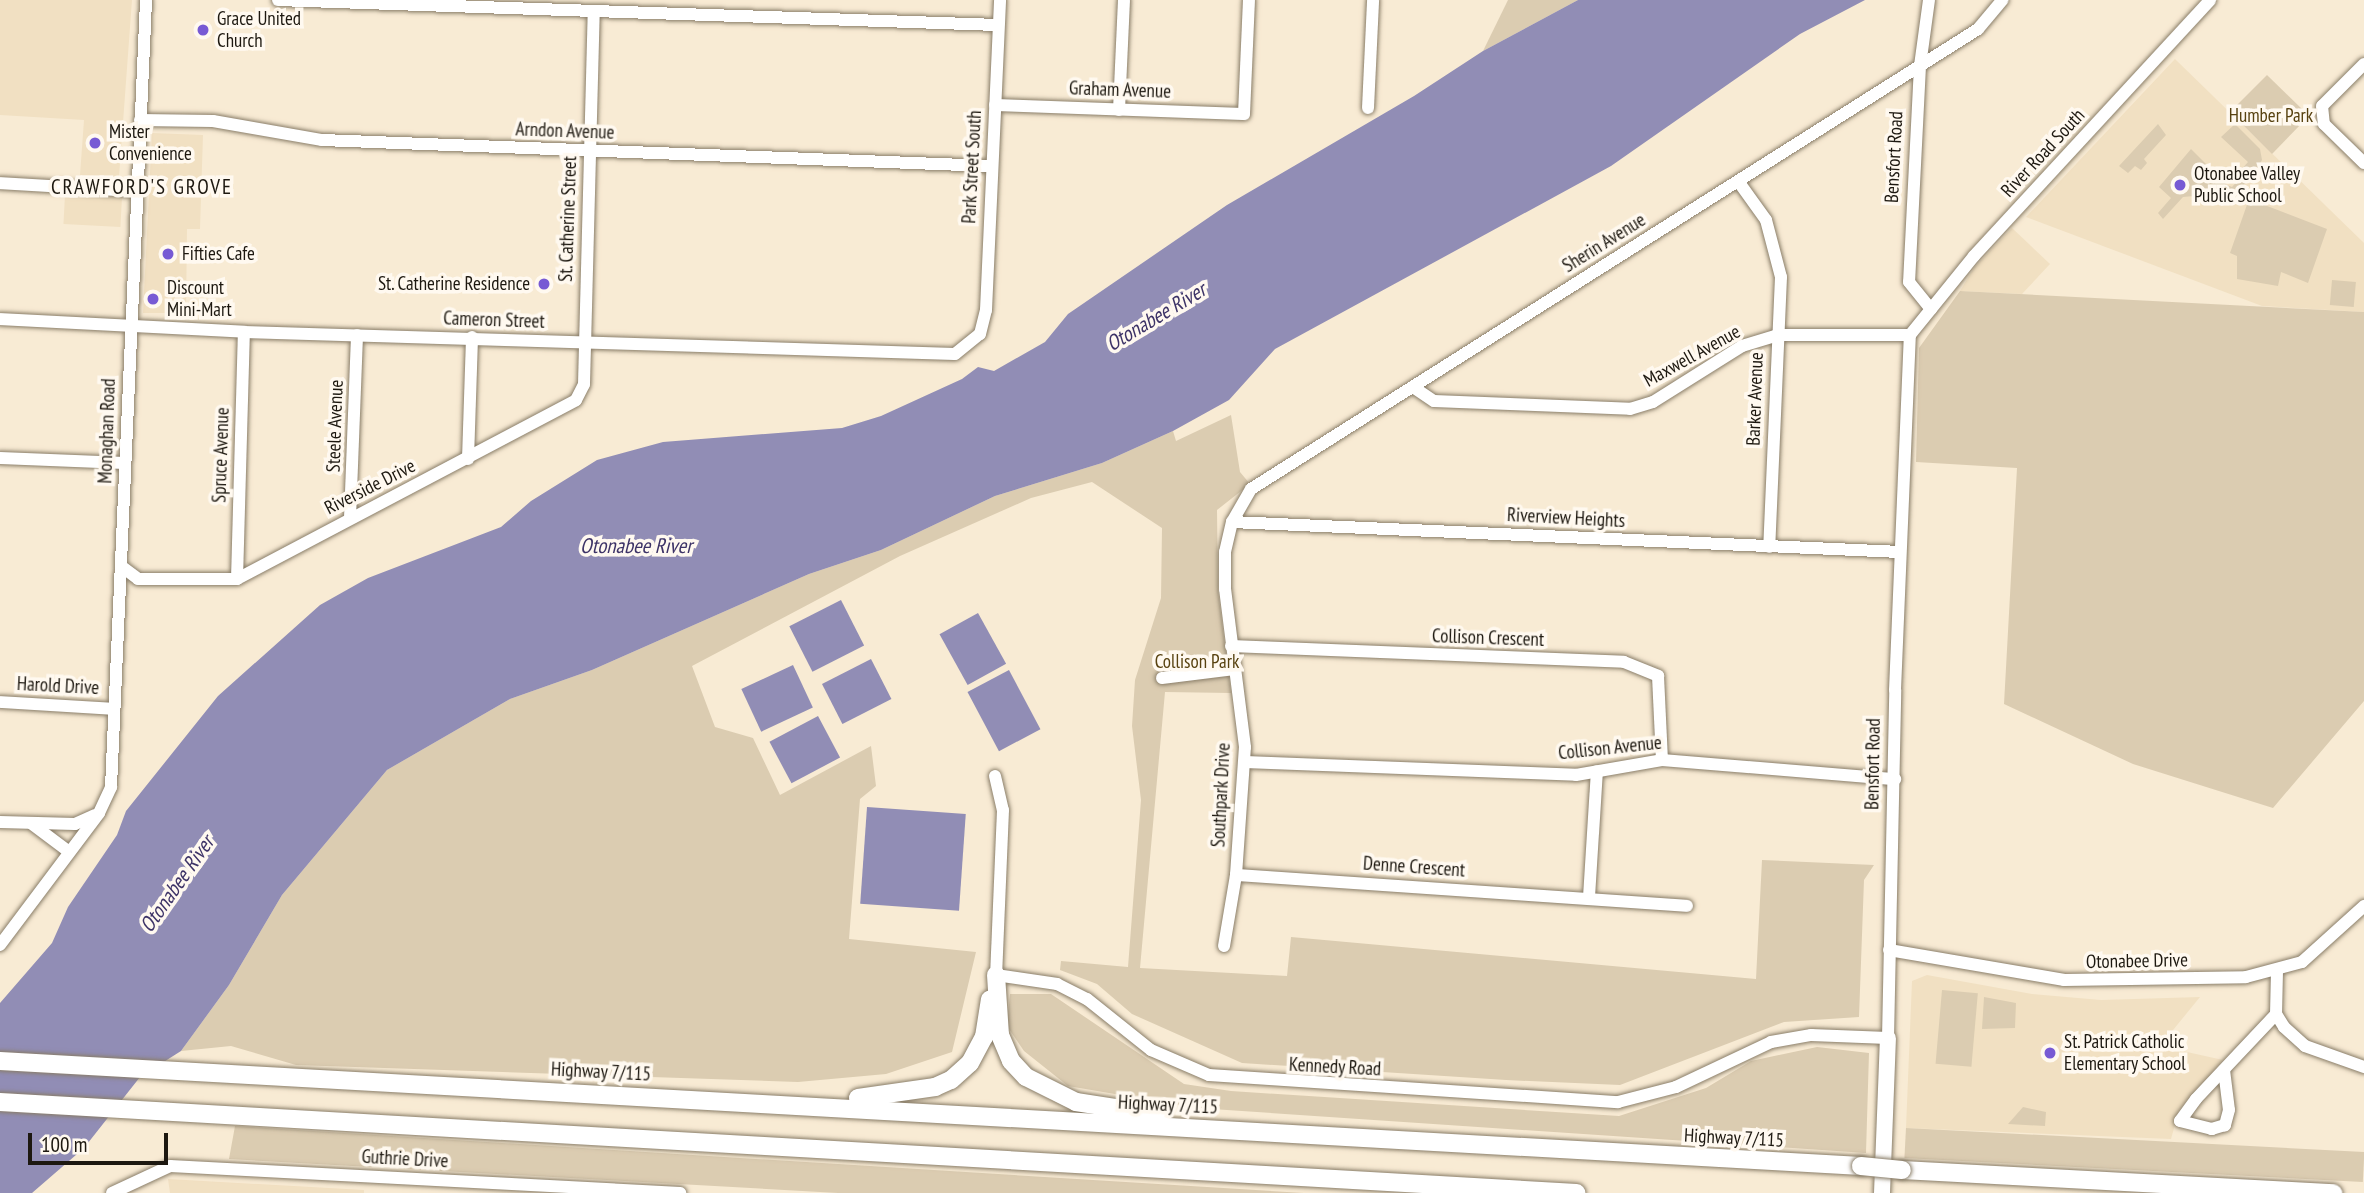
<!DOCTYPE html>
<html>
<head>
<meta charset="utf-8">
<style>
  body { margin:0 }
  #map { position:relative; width:2364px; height:1193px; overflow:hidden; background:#f8ebd4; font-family:"PT Sans Narrow",sans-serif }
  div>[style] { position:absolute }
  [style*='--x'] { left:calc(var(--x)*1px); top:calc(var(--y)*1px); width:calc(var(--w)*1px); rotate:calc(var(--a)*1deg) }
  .built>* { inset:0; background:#f1e0c2; transform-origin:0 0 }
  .green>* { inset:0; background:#dbccb1; transform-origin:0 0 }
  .water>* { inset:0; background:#918db5; transform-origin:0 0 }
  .roads { filter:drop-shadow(0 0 2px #897d68) drop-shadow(0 0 2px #897d68) }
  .minor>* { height:12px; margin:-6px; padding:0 6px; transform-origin:6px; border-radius:6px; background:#fff }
  .major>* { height:16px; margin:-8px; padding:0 8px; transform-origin:8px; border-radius:8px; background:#fff }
  .highway>* { height:18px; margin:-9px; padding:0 9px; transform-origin:9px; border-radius:9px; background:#fff }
  .bridges { filter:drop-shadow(0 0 2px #897d68) drop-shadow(0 0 2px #897d68) }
  .highway-bridge>* { height:18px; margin:-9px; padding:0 9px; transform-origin:9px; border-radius:9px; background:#fff }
  .dots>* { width:19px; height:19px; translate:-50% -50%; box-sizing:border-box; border:4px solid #fff9f0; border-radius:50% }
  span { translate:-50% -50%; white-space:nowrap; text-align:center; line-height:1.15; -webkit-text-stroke:7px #fff9f0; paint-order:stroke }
  .poi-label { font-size:19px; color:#1d1810 }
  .left { translate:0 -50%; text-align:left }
  .right { translate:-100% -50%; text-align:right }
  .street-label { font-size:19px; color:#1d1810 }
  .park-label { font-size:19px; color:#584210 }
  .neighbourhood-label { font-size:21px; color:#1d1810; letter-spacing:2px }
  .water-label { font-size:21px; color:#3d3367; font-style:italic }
  .scale { position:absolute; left:28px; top:1133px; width:140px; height:32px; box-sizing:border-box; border:4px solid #1d1810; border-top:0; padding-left:9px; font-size:21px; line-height:24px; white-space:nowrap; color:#1d1810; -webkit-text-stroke:5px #fff9f0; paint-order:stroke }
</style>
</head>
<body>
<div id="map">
  <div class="built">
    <div style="clip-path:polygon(0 0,132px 0,119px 177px,80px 175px,84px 120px,0 115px)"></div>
    <div style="clip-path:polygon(2175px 59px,2364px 243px,2364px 312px,2262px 306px,2026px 217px)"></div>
    <div style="clip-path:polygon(152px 133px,203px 135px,200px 229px,187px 229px,186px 313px,143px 313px)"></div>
    <div style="left:65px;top:195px;width:57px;height:29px;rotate:3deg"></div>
    <div style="clip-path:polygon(2012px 228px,2050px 264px,2022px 294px,1960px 291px,1974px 268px)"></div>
    <div style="clip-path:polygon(1927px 975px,2032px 994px,2101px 1000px,2200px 997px,2160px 1046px,2223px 1060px,2179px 1110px,2171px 1139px,1906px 1128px,1912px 981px)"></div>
    <div style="clip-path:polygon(168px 1179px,364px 1190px,364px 1193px,170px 1193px)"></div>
  </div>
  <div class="green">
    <div style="clip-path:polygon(1508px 0,1578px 0,1483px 51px)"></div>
    <div style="clip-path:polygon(2267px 75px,2304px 111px,2304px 121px,2272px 154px,2230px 112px)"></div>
    <div style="clip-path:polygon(2158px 124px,2166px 135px,2144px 159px,2147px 163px,2141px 170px,2135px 166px,2128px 173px,2119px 166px)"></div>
    <div style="clip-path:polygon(2235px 124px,2260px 149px,2262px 160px,2253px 176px,2236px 192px,2183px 197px,2163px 219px,2158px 213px,2171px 198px,2159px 187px,2191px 149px,2227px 185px,2232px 187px,2243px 175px,2240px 171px,2248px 162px,2221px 137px)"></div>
    <div style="clip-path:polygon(2249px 199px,2327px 229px,2308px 283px,2281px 272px,2278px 286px,2237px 279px,2237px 256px,2230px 253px)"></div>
    <div style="left:2332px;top:280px;width:24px;height:25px;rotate:5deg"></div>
    <div style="clip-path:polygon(1960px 291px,2364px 312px,2364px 701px,2273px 808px,2133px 764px,2004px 704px,2017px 468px,1916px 462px,1919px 348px)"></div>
    <div style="clip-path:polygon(1231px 415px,1240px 472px,1250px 484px,1217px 510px,1218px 591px,1231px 693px,1165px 692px,1140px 968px,1287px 976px,1291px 937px,1756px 979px,1762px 860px,1874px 865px,1864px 880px,1859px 1017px,1784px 1022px,1620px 1085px,1506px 1080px,1242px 1063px,1132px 1014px,1097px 984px,1060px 970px,1061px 961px,1128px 967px,1141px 800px,1132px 726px,1135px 680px,1161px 598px,1162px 528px,1092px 482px,1031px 498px,900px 556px,692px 666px,715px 727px,753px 738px,780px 795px,871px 746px,876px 786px,860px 799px,849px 939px,976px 952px,952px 1052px,886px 1074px,798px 1082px,296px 1065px,231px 1046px,181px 1051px,229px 985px,282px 895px,387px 770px,510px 699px,592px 670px,809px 574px,881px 550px,995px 496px,1102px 463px,1173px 431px,1176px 441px)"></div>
    <div style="left:1942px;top:990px;width:36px;height:74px;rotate:5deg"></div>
    <div style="clip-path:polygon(1010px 994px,1051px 994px,1184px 1084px,1231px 1091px,1619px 1116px,1706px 1088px,1751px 1061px,1817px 1047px,1869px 1053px,1866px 1153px,1197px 1108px,1068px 1086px,1024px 1051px,1007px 1026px)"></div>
    <div style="clip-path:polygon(1984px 997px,2016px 1003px,2015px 1028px,1982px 1029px)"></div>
    <div style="clip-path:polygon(2023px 1107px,2046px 1112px,2045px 1126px,2008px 1124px)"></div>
    <div style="clip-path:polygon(235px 1126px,740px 1158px,1304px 1193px,838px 1193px,229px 1159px)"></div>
    <div style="left:1906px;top:1128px;width:459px;height:30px;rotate:3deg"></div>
  </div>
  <div class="water">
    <div style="clip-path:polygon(1578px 0,1865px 0,1800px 34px,1611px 166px,1275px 349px,1229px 400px,1173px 431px,1102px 463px,995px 496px,881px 550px,809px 574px,592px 670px,510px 699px,387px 770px,282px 895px,229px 985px,181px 1051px,140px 1077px,84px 1148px,32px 1193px,0 1193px,0 1003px,52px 943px,68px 907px,117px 835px,126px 811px,218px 696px,320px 605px,368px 578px,501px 527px,531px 501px,597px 460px,663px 442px,842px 428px,881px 416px,962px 379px,978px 367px,994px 371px,1045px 342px,1068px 314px,1227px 205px,1414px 96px,1483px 51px)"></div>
    <div style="left:841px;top:600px;width:51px;height:58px;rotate:63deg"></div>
    <div style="left:978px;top:613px;width:58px;height:44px;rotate:61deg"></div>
    <div style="left:871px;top:659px;width:45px;height:55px;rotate:63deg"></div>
    <div style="left:793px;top:665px;width:47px;height:57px;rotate:65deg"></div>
    <div style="left:1009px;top:670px;width:67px;height:47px;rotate:62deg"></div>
    <div style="left:818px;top:716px;width:47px;height:55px;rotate:62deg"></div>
    <div style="left:867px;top:807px;width:99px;height:97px;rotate:4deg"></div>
  </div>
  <div class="roads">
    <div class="minor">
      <div style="--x:278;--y:0;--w:720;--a:1.99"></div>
      <div style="--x:1929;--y:0;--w:67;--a:97.8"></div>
      <div style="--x:1920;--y:66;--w:216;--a:92.9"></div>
      <div style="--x:1909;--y:282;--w:35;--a:51"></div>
      <div style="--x:2364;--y:64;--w:59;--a:135"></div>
      <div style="--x:2322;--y:106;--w:18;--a:84"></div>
      <div style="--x:2324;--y:124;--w:56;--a:44.3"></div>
      <div style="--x:995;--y:105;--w:249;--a:2.1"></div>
      <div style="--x:1244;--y:114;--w:114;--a:-87.5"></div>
      <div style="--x:1368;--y:108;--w:108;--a:-87.3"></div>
      <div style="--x:1119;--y:110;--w:110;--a:-87.4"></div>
      <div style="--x:140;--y:120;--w:73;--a:0.8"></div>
      <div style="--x:213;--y:121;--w:111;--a:9.9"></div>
      <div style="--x:322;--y:140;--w:670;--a:2.23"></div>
      <div style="--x:1738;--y:181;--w:48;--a:54.3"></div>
      <div style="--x:1766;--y:220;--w:59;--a:75.3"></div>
      <div style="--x:1781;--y:277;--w:270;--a:92.5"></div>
      <div style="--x:0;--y:183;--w:136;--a:3.4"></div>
      <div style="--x:0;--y:319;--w:244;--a:3"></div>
      <div style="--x:244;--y:332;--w:711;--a:1.77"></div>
      <div style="--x:955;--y:354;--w:32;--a:-39"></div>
      <div style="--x:980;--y:334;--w:25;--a:-76"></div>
      <div style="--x:986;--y:310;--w:310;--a:-87.4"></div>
      <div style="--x:1910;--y:335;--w:102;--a:-51"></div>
      <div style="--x:1974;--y:256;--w:348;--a:-47.3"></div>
      <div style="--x:1413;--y:387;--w:25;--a:34"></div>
      <div style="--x:1434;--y:401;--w:196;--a:2.3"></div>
      <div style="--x:1630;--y:409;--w:24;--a:-17"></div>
      <div style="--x:1653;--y:402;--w:105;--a:-32.2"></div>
      <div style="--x:1742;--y:346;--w:37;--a:-17"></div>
      <div style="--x:1777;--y:335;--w:133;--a:0"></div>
      <div style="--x:0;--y:458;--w:125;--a:2.3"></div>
      <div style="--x:468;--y:459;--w:122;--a:-88.1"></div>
      <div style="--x:350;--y:518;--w:183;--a:-87.8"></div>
      <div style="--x:1232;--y:522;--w:669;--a:2.57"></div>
      <div style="--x:121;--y:566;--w:21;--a:37"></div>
      <div style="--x:138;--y:579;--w:99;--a:0"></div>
      <div style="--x:237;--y:579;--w:383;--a:-27.8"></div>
      <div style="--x:576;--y:400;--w:18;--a:-63"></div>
      <div style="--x:584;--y:384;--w:371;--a:-88.5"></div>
      <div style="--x:237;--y:579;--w:247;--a:-88.4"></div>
      <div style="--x:1231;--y:646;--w:393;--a:2.3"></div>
      <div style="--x:1624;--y:662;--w:37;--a:22"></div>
      <div style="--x:1658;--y:676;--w:84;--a:87.3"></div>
      <div style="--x:1162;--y:678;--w:73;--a:-7.1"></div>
      <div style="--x:0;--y:702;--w:114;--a:3.5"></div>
      <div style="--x:1245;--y:762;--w:331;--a:2.2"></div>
      <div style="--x:1576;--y:775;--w:87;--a:-9.9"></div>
      <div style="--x:1662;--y:760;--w:234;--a:4.7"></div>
      <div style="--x:995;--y:776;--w:35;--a:77"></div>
      <div style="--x:1003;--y:810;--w:165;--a:92.4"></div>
      <div style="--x:996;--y:975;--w:62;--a:8.4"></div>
      <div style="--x:1057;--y:984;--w:34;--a:27"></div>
      <div style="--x:1087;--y:999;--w:82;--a:38.6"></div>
      <div style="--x:1151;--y:1050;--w:63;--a:23.3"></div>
      <div style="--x:1209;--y:1075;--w:410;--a:3.8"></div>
      <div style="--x:1618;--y:1102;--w:60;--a:-14.5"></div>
      <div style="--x:1676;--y:1087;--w:105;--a:-25.3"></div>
      <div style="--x:1771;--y:1042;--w:41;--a:-9.9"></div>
      <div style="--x:1811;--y:1035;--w:77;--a:2.2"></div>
      <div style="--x:1888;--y:1038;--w:348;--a:-88.8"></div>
      <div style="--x:1895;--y:690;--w:355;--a:-87.6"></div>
      <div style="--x:0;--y:822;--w:75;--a:1.5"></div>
      <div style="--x:75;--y:824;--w:22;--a:-24"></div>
      <div style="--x:32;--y:824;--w:45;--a:36.9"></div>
      <div style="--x:1236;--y:875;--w:452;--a:3.9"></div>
      <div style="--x:1589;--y:897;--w:126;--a:-86.4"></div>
      <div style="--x:0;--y:945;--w:165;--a:-53.1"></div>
      <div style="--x:99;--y:813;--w:29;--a:-65"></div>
      <div style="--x:111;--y:787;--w:788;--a:-87.45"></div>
      <div style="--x:1224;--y:946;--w:72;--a:-80.4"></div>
      <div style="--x:1236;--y:875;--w:128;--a:-86"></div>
      <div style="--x:1245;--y:747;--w:159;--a:-97.2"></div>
      <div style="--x:1225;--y:589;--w:37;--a:-90"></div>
      <div style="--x:1225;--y:552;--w:31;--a:-77"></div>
      <div style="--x:1232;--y:522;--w:38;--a:-60"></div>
      <div style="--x:1251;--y:489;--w:860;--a:-32.32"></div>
      <div style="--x:1978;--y:29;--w:38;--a:-50"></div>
      <div style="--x:1889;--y:950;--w:178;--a:9.7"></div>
      <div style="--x:2064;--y:980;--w:182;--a:-0.9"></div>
      <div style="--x:2246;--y:977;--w:58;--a:-15"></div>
      <div style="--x:2302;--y:962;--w:84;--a:-42.1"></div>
      <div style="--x:2277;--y:971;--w:43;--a:91.3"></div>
      <div style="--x:2276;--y:1014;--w:15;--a:58"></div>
      <div style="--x:2284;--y:1027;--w:28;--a:42"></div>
      <div style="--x:2305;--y:1046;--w:63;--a:19.6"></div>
      <div style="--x:2224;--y:1070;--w:40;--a:82.9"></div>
      <div style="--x:2229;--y:1110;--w:16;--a:105"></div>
      <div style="--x:2225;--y:1125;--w:14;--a:163"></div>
      <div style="--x:2212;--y:1129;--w:33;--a:-166"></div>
      <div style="--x:2180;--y:1121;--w:27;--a:-54"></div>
      <div style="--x:2196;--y:1099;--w:117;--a:-46.7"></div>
      <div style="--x:112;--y:1193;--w:64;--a:-25"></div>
      <div style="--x:170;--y:1166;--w:511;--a:3.03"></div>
    </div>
    <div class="major">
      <div style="--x:1882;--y:1193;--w:155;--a:-87.8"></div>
    </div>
    <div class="highway">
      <div style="--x:996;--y:975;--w:60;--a:86.2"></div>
      <div style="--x:1000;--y:1035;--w:28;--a:67"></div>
      <div style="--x:1011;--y:1061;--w:22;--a:47"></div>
      <div style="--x:1026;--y:1077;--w:56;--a:26.6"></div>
      <div style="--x:1076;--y:1102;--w:85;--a:8.8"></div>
      <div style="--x:0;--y:1061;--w:1864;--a:3.23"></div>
      <div style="--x:858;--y:1098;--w:78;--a:-8.1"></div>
      <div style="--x:935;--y:1087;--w:17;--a:-24"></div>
      <div style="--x:951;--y:1080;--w:25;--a:-42"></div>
      <div style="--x:970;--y:1063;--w:30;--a:-62"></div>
      <div style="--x:984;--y:1037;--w:38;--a:-81"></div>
      <div style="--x:0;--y:1102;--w:1579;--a:3.3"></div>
      <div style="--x:1902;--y:1170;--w:432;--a:3.1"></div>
    </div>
  </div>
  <div class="bridges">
    <div class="highway-bridge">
      <div style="--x:1861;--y:1166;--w:41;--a:5.6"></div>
    </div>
  </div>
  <div class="dots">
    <div style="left:203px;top:30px;background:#775ad4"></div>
    <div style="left:95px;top:143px;background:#775ad4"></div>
    <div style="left:2180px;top:185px;background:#775ad4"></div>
    <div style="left:168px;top:254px;background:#775ad4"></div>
    <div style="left:544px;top:284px;background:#775ad4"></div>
    <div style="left:153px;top:299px;background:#775ad4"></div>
    <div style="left:2050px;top:1053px;background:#775ad4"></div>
  </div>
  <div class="poi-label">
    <span class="left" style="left:217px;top:30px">Grace United<br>Church</span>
    <span class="left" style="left:109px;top:143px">Mister<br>Convenience</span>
    <span class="left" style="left:2194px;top:185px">Otonabee Valley<br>Public School</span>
    <span class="left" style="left:182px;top:254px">Fifties Cafe</span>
    <span class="right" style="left:530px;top:284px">St. Catherine Residence</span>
    <span class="left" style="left:167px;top:299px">Discount<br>Mini-Mart</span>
    <span class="left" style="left:2064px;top:1053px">St. Patrick Catholic<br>Elementary School</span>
  </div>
  <div class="street-label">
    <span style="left:1120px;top:90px;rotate:2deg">Graham Avenue</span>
    <span style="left:565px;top:131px;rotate:2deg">Arndon Avenue</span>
    <span style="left:2043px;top:153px;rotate:-47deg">River Road South</span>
    <span style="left:1894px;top:157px;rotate:-87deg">Bensfort Road</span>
    <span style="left:972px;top:167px;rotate:-87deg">Park Street South</span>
    <span style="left:568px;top:219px;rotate:-88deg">St. Catherine Street</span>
    <span style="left:1604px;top:243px;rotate:-32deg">Sherin Avenue</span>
    <span style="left:494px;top:320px;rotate:2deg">Cameron Street</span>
    <span style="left:1692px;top:356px;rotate:-29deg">Maxwell Avenue</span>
    <span style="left:1755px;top:399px;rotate:-88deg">Barker Avenue</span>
    <span style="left:335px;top:426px;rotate:-88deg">Steele Avenue</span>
    <span style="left:107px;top:431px;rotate:-88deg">Monaghan Road</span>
    <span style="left:221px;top:455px;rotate:-88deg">Spruce Avenue</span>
    <span style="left:370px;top:487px;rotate:-27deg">Riverside Drive</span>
    <span style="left:1566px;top:518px;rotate:3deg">Riverview Heights</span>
    <span style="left:1488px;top:638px;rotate:2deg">Collison Crescent</span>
    <span style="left:58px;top:686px;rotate:3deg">Harold Drive</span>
    <span style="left:1610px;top:748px;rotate:-6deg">Collison Avenue</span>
    <span style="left:1873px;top:764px;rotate:-89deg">Bensfort Road</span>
    <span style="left:1221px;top:795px;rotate:-87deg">Southpark Drive</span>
    <span style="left:1414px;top:867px;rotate:4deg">Denne Crescent</span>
    <span style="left:2137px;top:961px;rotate:-1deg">Otonabee Drive</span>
    <span style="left:1335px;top:1067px;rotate:3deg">Kennedy Road</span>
    <span style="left:601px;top:1072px;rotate:3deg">Highway 7/115</span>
    <span style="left:1168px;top:1105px;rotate:3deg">Highway 7/115</span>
    <span style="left:1734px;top:1138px;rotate:3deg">Highway 7/115</span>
    <span style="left:405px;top:1159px;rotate:3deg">Guthrie Drive</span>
  </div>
  <div class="park-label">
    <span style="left:2271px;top:116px">Humber Park</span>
    <span style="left:1197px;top:662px">Collison Park</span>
  </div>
  <div class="neighbourhood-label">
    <span style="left:142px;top:187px">CRAWFORD'S GROVE</span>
  </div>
  <div class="water-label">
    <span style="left:1156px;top:317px;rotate:-31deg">Otonabee River</span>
    <span style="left:636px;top:546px">Otonabee River</span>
    <span style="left:177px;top:884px;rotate:-55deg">Otonabee River</span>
  </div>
  <div class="scale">100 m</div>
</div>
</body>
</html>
